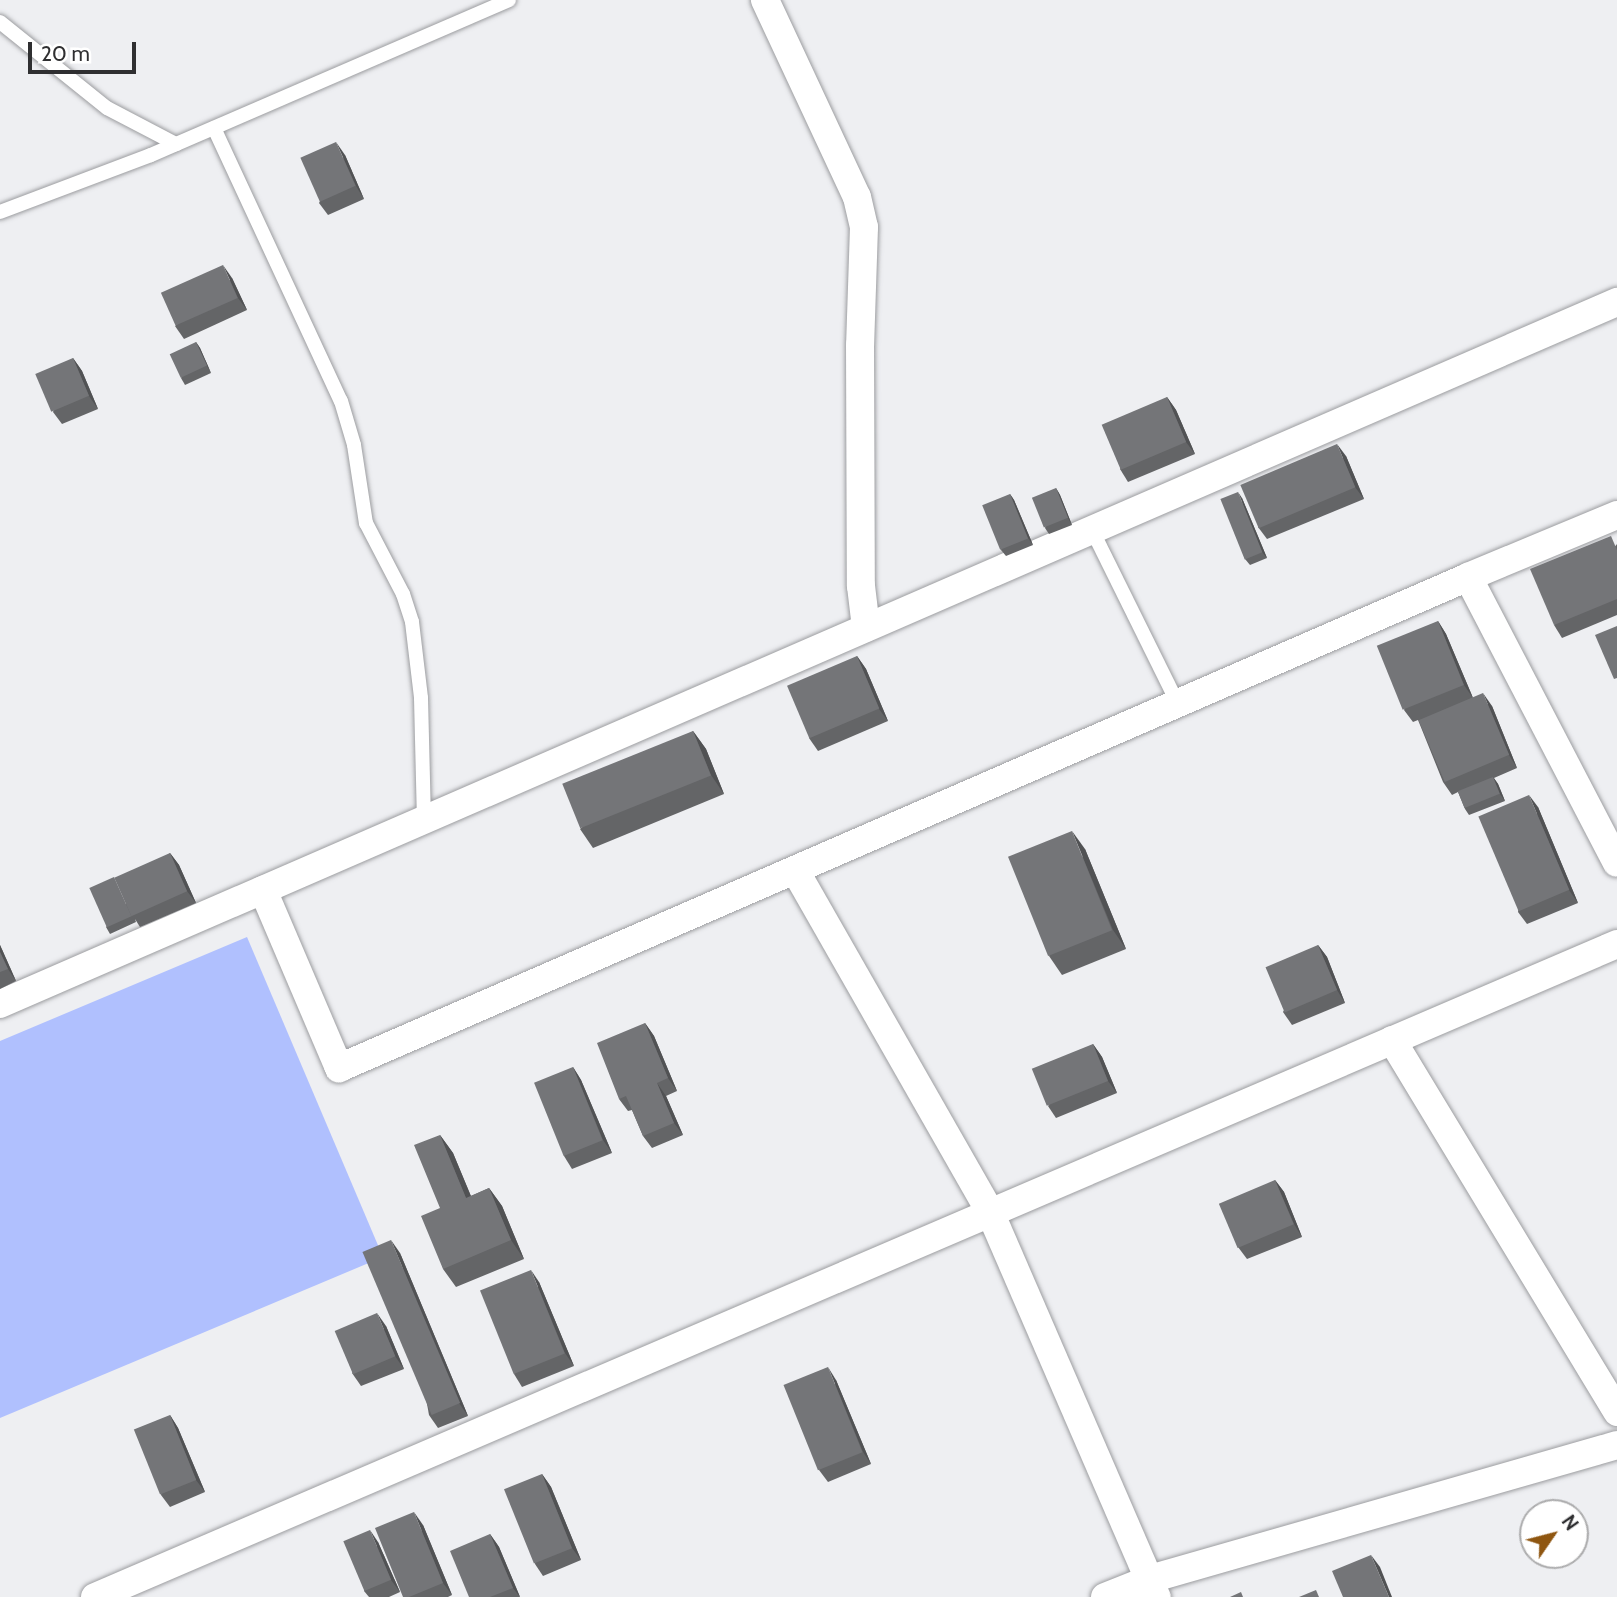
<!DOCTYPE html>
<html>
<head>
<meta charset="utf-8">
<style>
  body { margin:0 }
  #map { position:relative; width:1617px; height:1597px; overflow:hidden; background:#eeeff2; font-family:Cabin,sans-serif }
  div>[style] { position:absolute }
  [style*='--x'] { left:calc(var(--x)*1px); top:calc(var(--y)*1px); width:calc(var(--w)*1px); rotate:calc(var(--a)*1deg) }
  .green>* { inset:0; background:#b0c0fe }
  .roads { filter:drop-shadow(0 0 2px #9c9da0) drop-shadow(0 0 2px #9c9da0) }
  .service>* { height:14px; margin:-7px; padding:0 7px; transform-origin:7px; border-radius:7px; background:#fff }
  .minor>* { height:28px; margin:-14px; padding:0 14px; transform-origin:14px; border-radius:14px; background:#fff }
  .wall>* { inset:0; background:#646567 }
  .shaded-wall>* { inset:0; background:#515254 }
  .building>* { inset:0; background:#747578; transform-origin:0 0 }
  span { translate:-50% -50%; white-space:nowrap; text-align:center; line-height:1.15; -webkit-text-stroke:7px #fff; paint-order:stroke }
  .north { position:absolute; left:1519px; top:1499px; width:70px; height:70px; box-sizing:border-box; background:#fff; border:2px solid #acacad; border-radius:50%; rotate:55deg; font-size:19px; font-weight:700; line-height:28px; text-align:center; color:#2f2f31 }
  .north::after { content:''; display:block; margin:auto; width:24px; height:32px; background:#8f5610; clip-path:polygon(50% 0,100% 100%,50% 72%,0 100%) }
  .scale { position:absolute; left:28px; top:42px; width:108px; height:32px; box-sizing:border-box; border:4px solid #2f2f31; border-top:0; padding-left:9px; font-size:21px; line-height:24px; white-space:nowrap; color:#2f2f31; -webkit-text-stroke:5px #fff; paint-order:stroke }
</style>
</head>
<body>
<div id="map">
  <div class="green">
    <div style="clip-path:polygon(247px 937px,383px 1257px,0 1418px,0 1041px)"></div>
  </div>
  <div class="roads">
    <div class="service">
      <div style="--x:0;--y:22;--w:137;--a:38.8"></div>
      <div style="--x:107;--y:108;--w:78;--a:27.6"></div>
      <div style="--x:214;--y:128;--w:301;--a:65.1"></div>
      <div style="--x:341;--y:401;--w:46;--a:73.5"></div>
      <div style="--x:354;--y:445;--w:79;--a:81.3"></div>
      <div style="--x:366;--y:523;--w:80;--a:62.5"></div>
      <div style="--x:403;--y:594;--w:29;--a:72"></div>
      <div style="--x:412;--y:622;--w:77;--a:83.2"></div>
      <div style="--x:421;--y:698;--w:122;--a:88.6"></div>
      <div style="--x:0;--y:212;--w:161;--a:-20.7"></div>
      <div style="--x:151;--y:155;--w:390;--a:-23.4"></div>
      <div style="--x:1092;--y:530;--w:194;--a:63.7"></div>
    </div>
    <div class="minor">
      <div style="--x:765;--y:0;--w:217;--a:65"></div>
      <div style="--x:857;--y:197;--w:31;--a:77"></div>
      <div style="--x:864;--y:227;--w:118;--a:91.9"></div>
      <div style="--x:860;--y:345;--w:241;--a:89.8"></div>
      <div style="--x:861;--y:586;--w:42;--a:83.2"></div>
      <div style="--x:1468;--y:577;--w:322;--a:62.5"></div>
      <div style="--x:795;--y:870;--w:394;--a:60.3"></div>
      <div style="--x:990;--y:1212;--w:420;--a:66.6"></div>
      <div style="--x:263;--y:890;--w:194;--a:66.9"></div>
      <div style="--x:339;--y:1068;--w:1231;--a:-23.5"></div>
      <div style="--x:1468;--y:577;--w:161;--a:-22.6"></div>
      <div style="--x:0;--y:1004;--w:1763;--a:-23.47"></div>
      <div style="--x:1392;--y:1040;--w:435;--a:58.8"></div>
      <div style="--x:95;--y:1597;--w:1656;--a:-23.22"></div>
      <div style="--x:1105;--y:1597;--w:48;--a:-21.8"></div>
      <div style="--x:1150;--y:1579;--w:486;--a:-16"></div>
    </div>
  </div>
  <div class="wall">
    <div style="clip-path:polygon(345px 155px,364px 199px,328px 215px,319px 203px)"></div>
    <div style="clip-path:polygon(232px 278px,247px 310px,184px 339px,175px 326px)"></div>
    <div style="clip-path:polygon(196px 342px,200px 348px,211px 373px,185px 385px,181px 378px)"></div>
    <div style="clip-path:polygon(73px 358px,82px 371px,98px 409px,62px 424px,53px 412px)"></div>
    <div style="clip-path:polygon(1167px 397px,1176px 410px,1195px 454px,1128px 482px,1120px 469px)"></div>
    <div style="clip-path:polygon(1346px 456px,1364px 499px,1267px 539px,1258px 527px)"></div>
    <div style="clip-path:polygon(1056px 488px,1060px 495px,1072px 525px,1049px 534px,1045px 528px)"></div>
    <div style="clip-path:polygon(1010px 494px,1014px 500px,1033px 545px,1006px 556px,1001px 550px)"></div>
    <div style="clip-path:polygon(1242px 498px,1267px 558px,1250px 565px,1245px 559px)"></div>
    <div style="clip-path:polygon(1617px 544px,1617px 615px,1562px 638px,1554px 625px)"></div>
    <div style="clip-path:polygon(1438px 621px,1446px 634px,1473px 698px,1492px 706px,1517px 768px,1494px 778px,1498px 784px,1505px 801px,1469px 815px,1465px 809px,1458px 792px,1452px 795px,1443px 782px,1418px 720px,1413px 722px,1404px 710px)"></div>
    <div style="clip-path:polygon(857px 656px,866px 669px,888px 721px,818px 751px,809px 738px)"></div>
    <div style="clip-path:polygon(693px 731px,706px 749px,724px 794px,593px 848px,580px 829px)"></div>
    <div style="clip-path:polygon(1538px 807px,1578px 903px,1527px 924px,1518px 912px)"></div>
    <div style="clip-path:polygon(1085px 849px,1126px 949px,1062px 975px,1049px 956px)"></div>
    <div style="clip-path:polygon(170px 853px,179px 865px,196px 903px,140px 927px,135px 919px,136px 922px,110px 934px,106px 927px)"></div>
    <div style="clip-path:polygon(0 945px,16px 981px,0 989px)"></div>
    <div style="clip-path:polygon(1318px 945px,1327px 957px,1345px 1003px,1292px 1025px,1283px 1012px)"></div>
    <div style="clip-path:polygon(645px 1023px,654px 1036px,677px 1091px,666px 1096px,683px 1135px,652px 1148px,643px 1136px,632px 1110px,628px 1111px,619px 1099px)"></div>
    <div style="clip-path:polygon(1093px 1044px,1102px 1057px,1117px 1093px,1056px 1118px,1048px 1106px)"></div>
    <div style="clip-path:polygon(573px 1067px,581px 1080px,612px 1153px,572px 1169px,564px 1156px)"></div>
    <div style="clip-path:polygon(440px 1135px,453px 1153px,471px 1196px,489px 1188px,502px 1206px,524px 1259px,456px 1287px,443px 1269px,440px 1208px)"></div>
    <div style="clip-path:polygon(1275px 1180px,1284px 1192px,1302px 1237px,1247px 1259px,1238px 1247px)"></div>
    <div style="clip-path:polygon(400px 1253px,468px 1416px,438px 1428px,429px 1415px)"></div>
    <div style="clip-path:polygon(539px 1282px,574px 1366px,522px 1387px,514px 1374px)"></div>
    <div style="clip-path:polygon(386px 1326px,404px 1369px,361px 1386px,352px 1373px)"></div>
    <div style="clip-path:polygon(836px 1380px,871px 1464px,828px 1482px,819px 1470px)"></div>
    <div style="clip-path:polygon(170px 1415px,178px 1428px,205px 1492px,170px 1507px,161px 1495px)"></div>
    <div style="clip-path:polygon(542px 1474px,551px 1487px,581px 1560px,543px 1576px,535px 1564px)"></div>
    <div style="clip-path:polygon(423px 1525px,452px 1595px,448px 1597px,403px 1597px)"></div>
    <div style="clip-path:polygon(490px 1534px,499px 1547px,520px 1597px,469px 1597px)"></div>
    <div style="clip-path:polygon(378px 1542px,400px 1592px,389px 1597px,369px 1597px,364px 1591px)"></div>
  </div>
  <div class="shaded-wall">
    <div style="clip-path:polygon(336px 142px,345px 155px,364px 199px,356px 186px)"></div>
    <div style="clip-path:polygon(223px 265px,232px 278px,247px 310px,238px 298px)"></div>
    <div style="clip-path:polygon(196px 342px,200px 348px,211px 373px,207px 366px)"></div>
    <div style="clip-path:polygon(73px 358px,82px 371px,98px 409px,89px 396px)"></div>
    <div style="clip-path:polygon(1167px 397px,1176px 410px,1195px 454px,1186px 442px)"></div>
    <div style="clip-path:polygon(1337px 444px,1346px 456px,1364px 499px,1355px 487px)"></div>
    <div style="clip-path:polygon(1056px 488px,1060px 495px,1072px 525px,1068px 518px)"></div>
    <div style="clip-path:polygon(1238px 492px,1242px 498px,1267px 558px,1262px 552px)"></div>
    <div style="clip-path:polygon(1010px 494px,1014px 500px,1033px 545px,1028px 538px)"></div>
    <div style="clip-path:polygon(1438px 621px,1446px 634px,1473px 698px,1464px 685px)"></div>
    <div style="clip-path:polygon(857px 656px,866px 669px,888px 721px,879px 709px)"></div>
    <div style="clip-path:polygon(1483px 693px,1492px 706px,1517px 768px,1509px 755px)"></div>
    <div style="clip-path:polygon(693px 731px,706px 749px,724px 794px,711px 775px)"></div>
    <div style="clip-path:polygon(1493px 777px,1498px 784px,1505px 801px,1500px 794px)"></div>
    <div style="clip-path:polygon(1529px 795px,1538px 807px,1578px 903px,1569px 890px)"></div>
    <div style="clip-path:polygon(1072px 831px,1085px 849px,1126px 949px,1113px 930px)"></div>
    <div style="clip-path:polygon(170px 853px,179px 865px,196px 903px,187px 891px)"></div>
    <div style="clip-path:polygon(0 945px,16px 981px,8px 969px,0 952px)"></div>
    <div style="clip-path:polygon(1318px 945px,1327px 957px,1345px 1003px,1337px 990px)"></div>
    <div style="clip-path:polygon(645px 1023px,654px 1036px,677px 1091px,668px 1078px)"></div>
    <div style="clip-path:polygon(1093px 1044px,1102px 1057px,1117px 1093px,1108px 1081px)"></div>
    <div style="clip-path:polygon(573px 1067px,581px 1080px,612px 1153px,603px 1140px)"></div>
    <div style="clip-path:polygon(657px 1083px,666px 1096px,683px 1135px,674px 1123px)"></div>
    <div style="clip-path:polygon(440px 1135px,453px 1153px,479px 1216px,466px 1198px)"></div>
    <div style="clip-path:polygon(1275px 1180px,1284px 1192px,1302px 1237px,1294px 1224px)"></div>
    <div style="clip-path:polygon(489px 1188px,502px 1206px,524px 1259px,511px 1240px)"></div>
    <div style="clip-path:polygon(391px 1240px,400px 1253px,468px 1416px,459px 1403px)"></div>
    <div style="clip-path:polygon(531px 1270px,539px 1282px,574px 1366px,565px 1353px)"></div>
    <div style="clip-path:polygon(377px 1313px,386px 1326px,404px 1369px,395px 1356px)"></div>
    <div style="clip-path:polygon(828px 1367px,836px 1380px,871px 1464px,863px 1452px)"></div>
    <div style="clip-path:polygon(170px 1415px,178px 1428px,205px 1492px,196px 1480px)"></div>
    <div style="clip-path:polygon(542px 1474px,551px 1487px,581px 1560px,572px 1548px)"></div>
    <div style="clip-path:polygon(414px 1512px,423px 1525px,452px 1595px,443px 1583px)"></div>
    <div style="clip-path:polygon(370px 1530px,378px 1542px,400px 1592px,391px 1580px)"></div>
    <div style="clip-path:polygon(490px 1534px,499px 1547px,520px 1597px,513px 1588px)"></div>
    <div style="clip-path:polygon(1371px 1555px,1380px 1567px,1392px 1597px,1389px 1597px)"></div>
  </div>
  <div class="building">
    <div style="left:336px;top:142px;width:48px;height:39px;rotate:66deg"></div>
    <div style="left:223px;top:265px;width:36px;height:68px;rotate:66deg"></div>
    <div style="left:196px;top:342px;width:26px;height:29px;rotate:65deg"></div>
    <div style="left:73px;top:358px;width:41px;height:41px;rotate:67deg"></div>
    <div style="left:1167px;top:397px;width:49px;height:71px;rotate:67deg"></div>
    <div style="left:1337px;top:444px;width:47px;height:105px;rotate:67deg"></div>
    <div style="left:1056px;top:488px;width:32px;height:26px;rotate:68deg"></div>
    <div style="left:1238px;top:492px;width:65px;height:19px;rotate:68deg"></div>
    <div style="left:1010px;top:494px;width:48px;height:30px;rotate:68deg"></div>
    <div style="clip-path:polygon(1611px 536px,1617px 550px,1617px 599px,1554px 625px,1530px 569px)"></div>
    <div style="left:1438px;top:621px;width:69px;height:66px;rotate:68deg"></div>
    <div style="clip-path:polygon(1617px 626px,1617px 678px,1614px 679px,1595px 635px)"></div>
    <div style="left:857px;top:656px;width:57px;height:76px;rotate:67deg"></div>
    <div style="left:1483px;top:693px;width:67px;height:70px;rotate:67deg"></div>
    <div style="left:693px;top:731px;width:48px;height:141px;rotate:68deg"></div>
    <div style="left:1493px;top:777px;width:18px;height:38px;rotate:68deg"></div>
    <div style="left:1529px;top:795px;width:103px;height:55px;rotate:67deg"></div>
    <div style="left:1072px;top:831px;width:107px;height:69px;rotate:68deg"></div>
    <div style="left:170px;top:853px;width:42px;height:61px;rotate:66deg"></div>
    <div style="left:114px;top:877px;width:43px;height:27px;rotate:66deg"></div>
    <div style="left:1318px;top:945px;width:49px;height:57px;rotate:67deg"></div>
    <div style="clip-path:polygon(0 952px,8px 969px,0 972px)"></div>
    <div style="clip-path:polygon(645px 1023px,668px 1078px,657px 1083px,674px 1123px,643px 1136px,626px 1096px,619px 1099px,597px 1043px)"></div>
    <div style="left:1093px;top:1044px;width:40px;height:66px;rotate:68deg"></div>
    <div style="left:573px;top:1067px;width:79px;height:42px;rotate:68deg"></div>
    <div style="clip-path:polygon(440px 1135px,466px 1198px,489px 1188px,511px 1240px,443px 1269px,421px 1216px,440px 1208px,414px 1145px)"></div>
    <div style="left:1275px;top:1180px;width:48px;height:61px;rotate:67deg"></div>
    <div style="left:391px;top:1240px;width:177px;height:31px;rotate:67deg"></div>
    <div style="left:531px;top:1270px;width:90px;height:55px;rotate:68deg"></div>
    <div style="left:377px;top:1313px;width:47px;height:46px;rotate:67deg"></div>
    <div style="left:828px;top:1367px;width:92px;height:48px;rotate:68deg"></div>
    <div style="left:170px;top:1415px;width:70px;height:39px;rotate:68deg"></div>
    <div style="left:542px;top:1474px;width:80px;height:41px;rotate:68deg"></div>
    <div style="clip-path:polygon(414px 1512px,443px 1583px,409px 1597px,403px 1597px,375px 1528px)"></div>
    <div style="left:370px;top:1530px;width:54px;height:29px;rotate:67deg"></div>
    <div style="clip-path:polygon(490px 1534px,513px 1588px,490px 1597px,469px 1597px,450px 1551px)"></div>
    <div style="clip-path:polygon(1371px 1555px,1389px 1597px,1343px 1597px,1332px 1571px)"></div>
    <div style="clip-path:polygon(1316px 1590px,1319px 1597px,1299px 1597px)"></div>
    <div style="clip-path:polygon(1241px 1592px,1243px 1597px,1230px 1597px)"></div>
  </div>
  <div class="north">N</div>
  <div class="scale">20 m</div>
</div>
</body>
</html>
